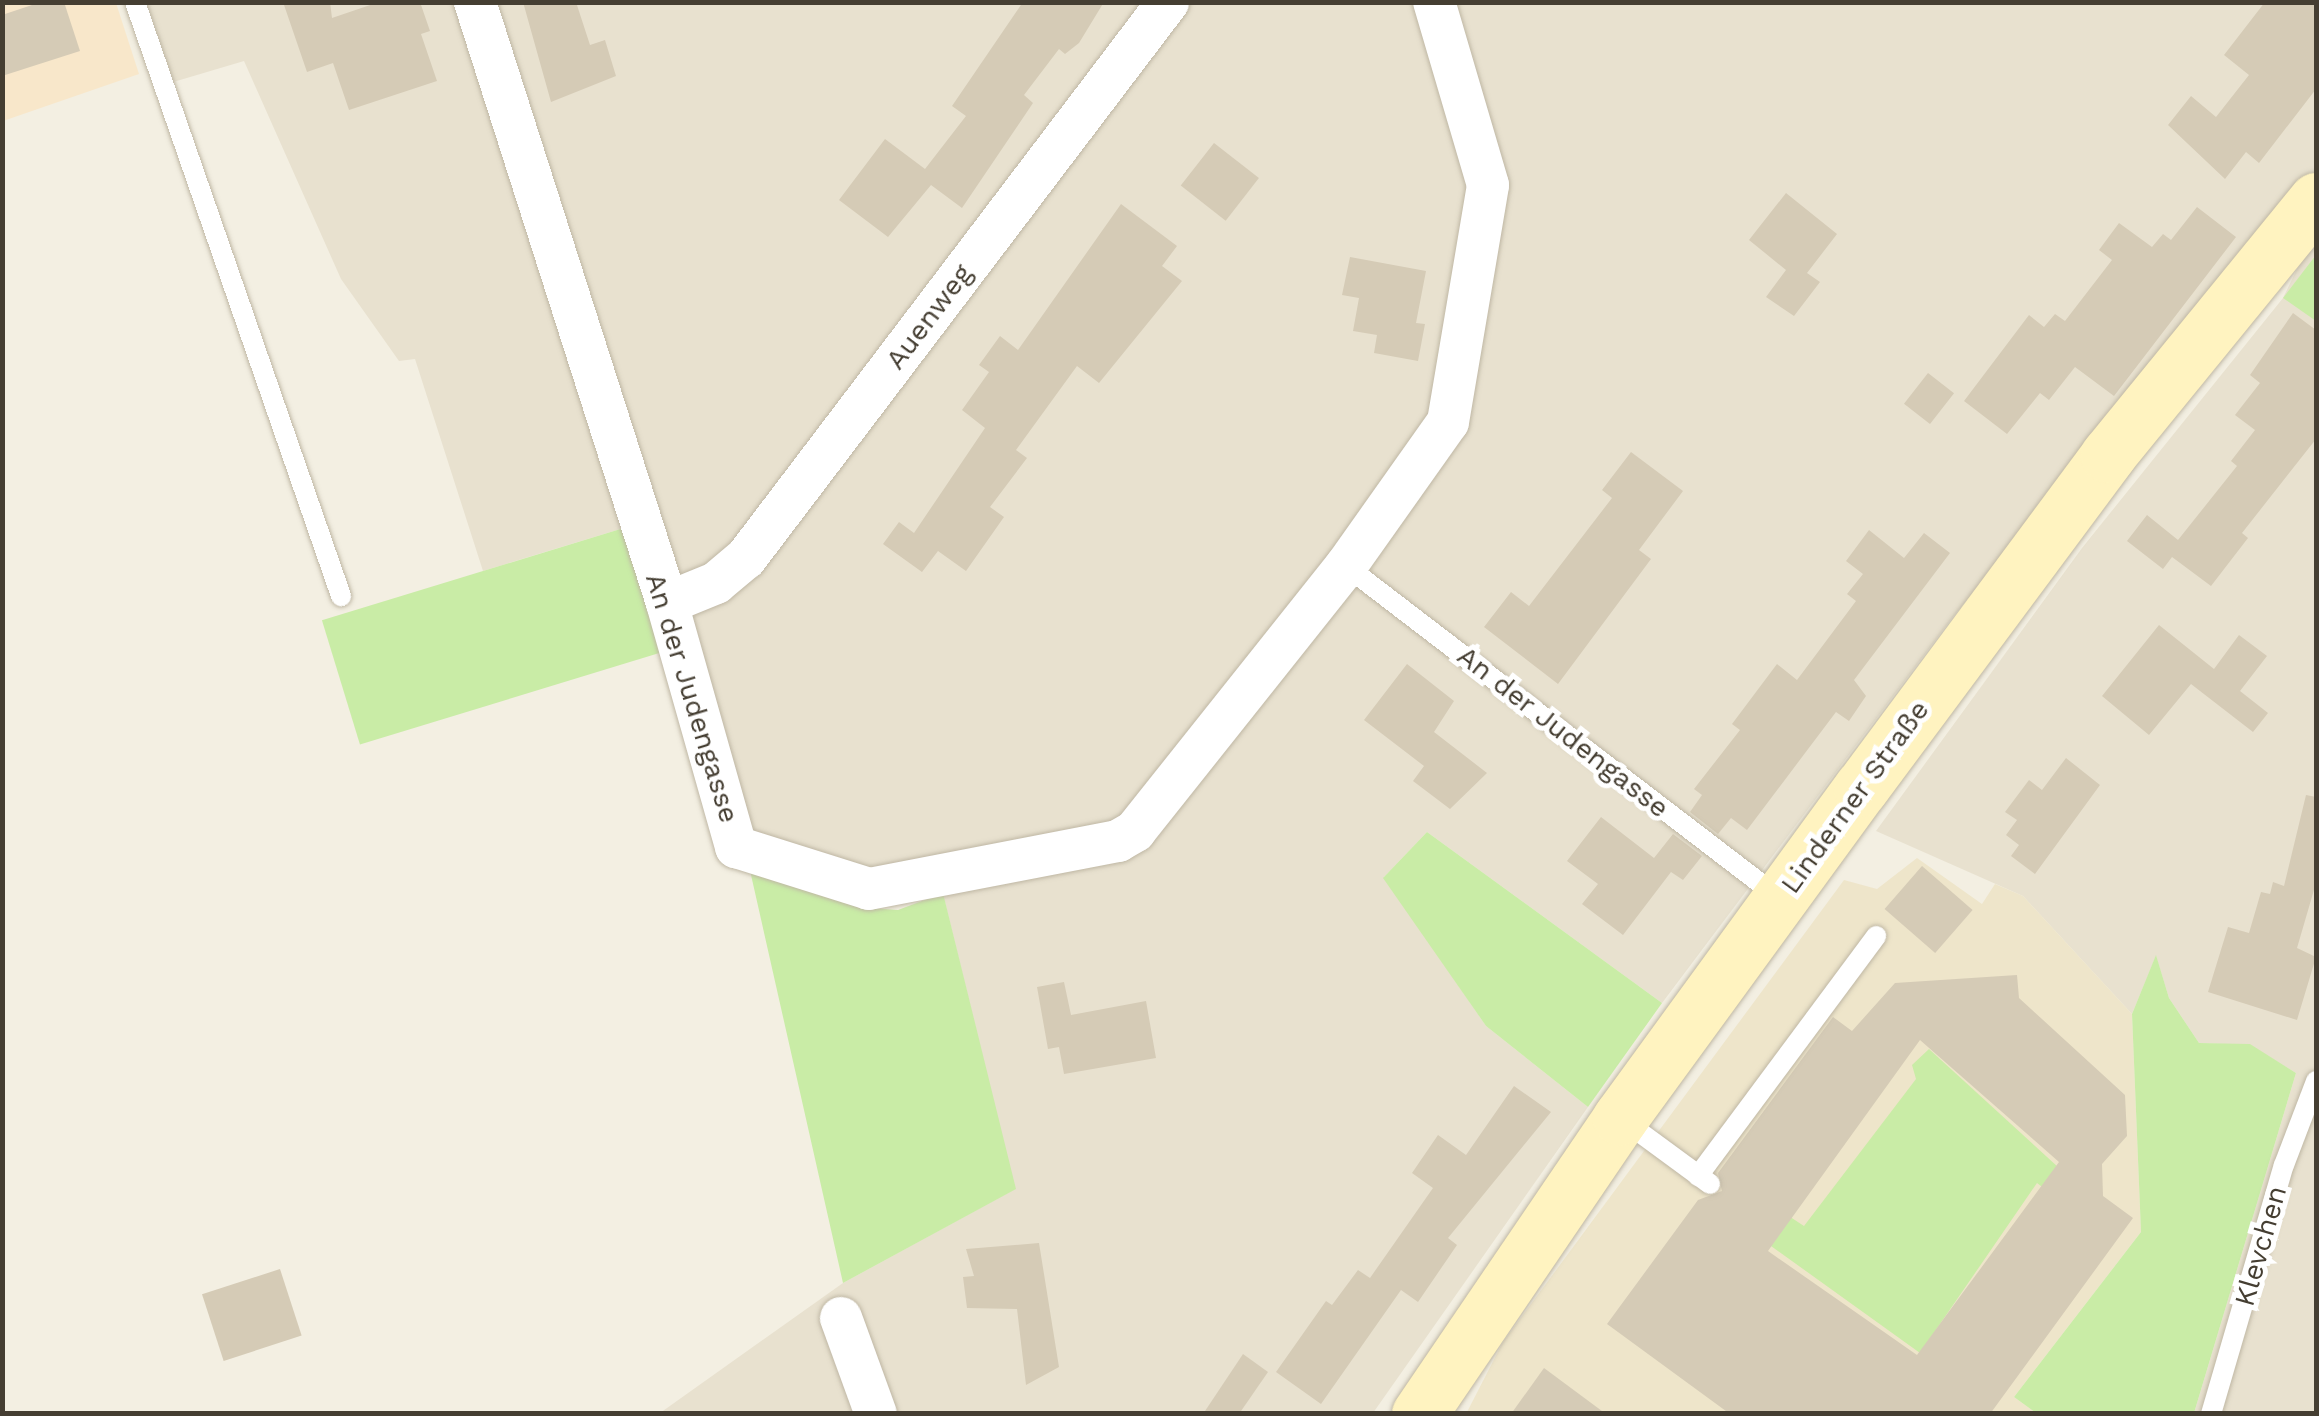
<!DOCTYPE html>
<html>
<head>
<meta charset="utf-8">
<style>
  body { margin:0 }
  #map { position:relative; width:2319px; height:1416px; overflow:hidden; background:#f3efe2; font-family:"Work Sans",sans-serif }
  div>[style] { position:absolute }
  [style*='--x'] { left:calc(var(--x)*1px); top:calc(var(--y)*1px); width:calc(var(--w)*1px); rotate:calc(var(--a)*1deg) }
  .residential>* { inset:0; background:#e8e1cf }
  .commercial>* { inset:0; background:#f8e7ca }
  .education>* { inset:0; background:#eee5ca }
  .green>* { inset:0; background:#c9eca6; transform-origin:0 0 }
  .building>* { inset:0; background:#d5cbb6; transform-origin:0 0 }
  .roads { filter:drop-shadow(0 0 2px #bfb7a4) drop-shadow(0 0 2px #bfb7a4) }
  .lane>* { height:20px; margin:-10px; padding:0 10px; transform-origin:10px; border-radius:10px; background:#fff }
  .street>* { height:42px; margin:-21px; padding:0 21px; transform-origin:21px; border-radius:21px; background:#fff }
  .secondary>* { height:55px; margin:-27.5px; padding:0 27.5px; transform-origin:27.5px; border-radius:27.5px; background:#fff3c0 }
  span { translate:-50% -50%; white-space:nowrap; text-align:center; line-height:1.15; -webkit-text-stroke:10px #fff; paint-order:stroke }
  .street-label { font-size:28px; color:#453e32 }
  .frame { position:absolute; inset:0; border:5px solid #453e32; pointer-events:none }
</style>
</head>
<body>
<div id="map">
  <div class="residential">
    <div style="clip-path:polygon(145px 3px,2316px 3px,2316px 173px,1952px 618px,1662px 1003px,1427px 832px,1384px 877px,1486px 1026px,1588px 1107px,1373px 1413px,660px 1413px,843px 1283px,1015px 1189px,943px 894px,745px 836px,627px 527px,483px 571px,415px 359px,399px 361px,341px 279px,244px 61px,170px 83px)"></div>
    <div style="clip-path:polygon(2316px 230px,2316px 1413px,2194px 1413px,2296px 1073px,2250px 1045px,2199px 1043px,2169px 998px,2156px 956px,2132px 1014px,2023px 896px,1876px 831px,2082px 548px,2283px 298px)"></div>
  </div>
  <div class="commercial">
    <div style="clip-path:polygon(2px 3px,116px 3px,139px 74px,3px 121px)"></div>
  </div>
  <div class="education">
    <div style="clip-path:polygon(1917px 858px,1982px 904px,1995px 884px,2023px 896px,2132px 1014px,2141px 1232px,2014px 1397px,2036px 1413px,1466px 1414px,1503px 1342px,1844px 880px,1877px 889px)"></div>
  </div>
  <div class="green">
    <div style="clip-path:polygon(2316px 255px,2316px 321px,2283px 298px)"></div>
    <div style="left:627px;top:527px;width:130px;height:319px;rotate:73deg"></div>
    <div style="clip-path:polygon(1427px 832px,1662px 1003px,1588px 1107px,1486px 1026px,1383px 878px)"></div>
    <div style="clip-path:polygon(749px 866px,871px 908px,898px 910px,943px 893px,1016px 1189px,843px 1283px)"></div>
    <div style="clip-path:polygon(2156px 955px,2169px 998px,2199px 1043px,2250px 1044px,2296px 1073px,2194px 1413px,2036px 1413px,2014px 1397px,2141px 1232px,2132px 1014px)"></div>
    <div style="clip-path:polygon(1929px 1049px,2070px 1178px,2054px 1196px,2037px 1183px,1920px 1353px,1746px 1228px,1766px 1201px,1804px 1226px,1916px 1079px,1912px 1065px)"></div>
  </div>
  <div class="building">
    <div style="clip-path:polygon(41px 2px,64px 2px,80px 51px,2px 76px,2px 15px)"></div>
    <div style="clip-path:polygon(283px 2px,330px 2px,332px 18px,379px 2px,420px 2px,430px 31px,421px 34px,437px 81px,349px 110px,333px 63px,307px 72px)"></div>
    <div style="clip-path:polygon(523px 2px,576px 2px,590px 45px,605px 40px,616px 76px,551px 102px)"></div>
    <div style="clip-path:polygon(1023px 2px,1104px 2px,1079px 43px,1065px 54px,1059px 49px,1024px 95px,1033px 103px,962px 208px,931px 185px,888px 237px,839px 200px,885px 139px,925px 169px,966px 116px,952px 106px)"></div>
    <div style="clip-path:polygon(2265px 2px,2316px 2px,2316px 89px,2259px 163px,2246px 152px,2225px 179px,2168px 125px,2191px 96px,2216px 117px,2249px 75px,2224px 55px)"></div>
    <div style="left:1214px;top:143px;width:57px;height:54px;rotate:38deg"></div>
    <div style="clip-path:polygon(1786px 193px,1837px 234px,1807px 273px,1820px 282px,1794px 316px,1766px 297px,1786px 270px,1749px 240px)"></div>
    <div style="clip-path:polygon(1121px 204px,1177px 246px,1162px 266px,1182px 281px,1099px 383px,1077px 366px,1016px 450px,1027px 458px,990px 507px,1004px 517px,966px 571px,938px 551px,922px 572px,883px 544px,899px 522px,914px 533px,985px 428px,962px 410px,989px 372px,979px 365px,1000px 336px,1018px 350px)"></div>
    <div style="clip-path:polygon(2197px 207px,2236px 237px,2114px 396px,2075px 367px,2049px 400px,2040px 393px,2007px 434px,1964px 401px,2029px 315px,2044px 327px,2055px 314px,2065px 321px,2112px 260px,2099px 250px,2119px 223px,2152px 247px,2163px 234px,2171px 240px)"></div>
    <div style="clip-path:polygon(1350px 257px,1426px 271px,1416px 323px,1425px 324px,1418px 361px,1374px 353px,1377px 335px,1353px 331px,1359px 298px,1342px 295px)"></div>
    <div style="clip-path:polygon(2293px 313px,2316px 330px,2316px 439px,2242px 533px,2248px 538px,2211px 586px,2172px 557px,2163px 569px,2127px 541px,2147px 515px,2178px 540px,2237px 466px,2231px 461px,2255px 430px,2235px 415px,2260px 383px,2250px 375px)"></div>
    <div style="left:1928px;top:373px;width:33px;height:39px;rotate:38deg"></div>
    <div style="clip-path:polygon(1631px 452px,1683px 491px,1639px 550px,1651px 559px,1558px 684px,1484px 627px,1511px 592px,1529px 606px,1612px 498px,1602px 490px)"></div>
    <div style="clip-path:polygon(1869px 530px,1904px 558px,1924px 533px,1950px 553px,1854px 680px,1866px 696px,1849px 721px,1836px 712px,1747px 830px,1731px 818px,1718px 834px,1690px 812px,1702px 795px,1694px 789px,1740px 730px,1732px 724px,1777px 664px,1797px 680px,1856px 601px,1847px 594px,1863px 574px,1846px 561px)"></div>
    <div style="clip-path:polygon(2159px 625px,2214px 669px,2239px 635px,2267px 656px,2240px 691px,2268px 713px,2253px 732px,2191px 684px,2149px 735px,2102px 696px)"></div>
    <div style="clip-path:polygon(1407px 664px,1454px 701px,1434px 732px,1487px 773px,1450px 809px,1413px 781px,1424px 766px,1364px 720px)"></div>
    <div style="clip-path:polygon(2066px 758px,2100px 785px,2035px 874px,2011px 856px,2019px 845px,2006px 835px,2017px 820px,2005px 812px,2029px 780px,2042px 790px)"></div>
    <div style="clip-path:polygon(2306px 795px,2316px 797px,2316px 883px,2297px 948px,2316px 957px,2297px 1020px,2208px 992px,2228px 927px,2249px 933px,2261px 892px,2270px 894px,2273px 882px,2284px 886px)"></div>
    <div style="clip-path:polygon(1601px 817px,1654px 858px,1673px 834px,1702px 856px,1683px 880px,1671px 872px,1623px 935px,1582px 904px,1598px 884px,1567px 861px)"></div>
    <div style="left:1922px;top:866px;width:67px;height:57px;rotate:41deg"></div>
    <div style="clip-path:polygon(evenodd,2017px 975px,2019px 998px,2125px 1095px,2127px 1136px,2102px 1164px,2103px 1196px,2133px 1218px,1990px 1414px,1730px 1414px,1607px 1324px,1698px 1200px,1722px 1191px,1718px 1173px,1833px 1017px,1852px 1031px,1895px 983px,2017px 975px,1920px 1040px,2059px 1162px,1917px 1355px,1768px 1251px,1920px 1040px)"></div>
    <div style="clip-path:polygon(1064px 982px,1071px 1015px,1146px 1001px,1156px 1058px,1064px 1074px,1059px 1047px,1048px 1049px,1037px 987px)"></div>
    <div style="clip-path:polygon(1514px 1086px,1551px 1112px,1448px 1238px,1457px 1245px,1418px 1302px,1401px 1290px,1321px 1404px,1276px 1372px,1326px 1301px,1332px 1305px,1358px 1270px,1370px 1278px,1433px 1188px,1412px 1173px,1438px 1135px,1466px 1155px)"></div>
    <div style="clip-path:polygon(1039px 1243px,1059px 1367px,1026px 1385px,1017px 1309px,967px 1308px,963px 1277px,974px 1276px,966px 1249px)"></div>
    <div style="left:280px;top:1269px;width:70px;height:82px;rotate:72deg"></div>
    <div style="clip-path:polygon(1243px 1354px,1268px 1372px,1239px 1414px,1203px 1414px)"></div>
    <div style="clip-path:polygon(1544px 1368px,1606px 1414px,1511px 1414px)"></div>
  </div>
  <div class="roads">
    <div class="lane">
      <div style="--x:135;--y:2;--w:629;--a:70.87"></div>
      <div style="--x:1346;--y:566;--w:543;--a:37.44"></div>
      <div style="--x:1623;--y:1120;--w:108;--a:36.3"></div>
      <div style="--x:1698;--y:1176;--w:299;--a:-53.4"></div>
      <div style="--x:2211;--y:1414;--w:259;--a:-73.7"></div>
      <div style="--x:2284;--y:1165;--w:90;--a:-69.1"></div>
    </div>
    <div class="street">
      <div style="--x:475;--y:2;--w:631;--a:72.28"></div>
      <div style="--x:667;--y:603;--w:254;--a:74.2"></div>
      <div style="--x:736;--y:847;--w:139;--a:17.5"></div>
      <div style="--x:869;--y:889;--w:254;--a:-10.9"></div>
      <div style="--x:1118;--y:841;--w:20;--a:-30"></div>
      <div style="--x:1135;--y:831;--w:339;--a:-51.5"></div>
      <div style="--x:1346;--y:566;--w:176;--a:-54.7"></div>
      <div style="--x:1448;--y:422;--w:240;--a:-80.4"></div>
      <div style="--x:1488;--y:185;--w:191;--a:-106.4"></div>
      <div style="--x:667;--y:603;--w:53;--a:-22.2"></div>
      <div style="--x:716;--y:583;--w:39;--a:-40"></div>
      <div style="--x:746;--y:558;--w:698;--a:-52.8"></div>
      <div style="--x:841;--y:1318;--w:102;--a:70"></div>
    </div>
    <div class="secondary">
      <div style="--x:1419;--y:1414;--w:358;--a:-55.8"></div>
      <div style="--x:1620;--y:1118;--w:409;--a:-53.9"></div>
      <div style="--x:1861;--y:788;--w:415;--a:-53.4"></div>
      <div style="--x:2108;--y:455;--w:329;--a:-50.8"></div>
    </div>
  </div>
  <div class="street-label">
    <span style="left:929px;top:317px;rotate:-53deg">Auenweg</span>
    <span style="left:692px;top:698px;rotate:73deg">An der Judengasse</span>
    <span style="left:1563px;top:732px;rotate:38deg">An der Judengasse</span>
    <span style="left:1855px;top:797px;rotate:-54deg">Linderner Straße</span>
    <span style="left:2261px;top:1246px;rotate:-74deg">Klevchen</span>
  </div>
  <div class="frame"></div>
</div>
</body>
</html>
